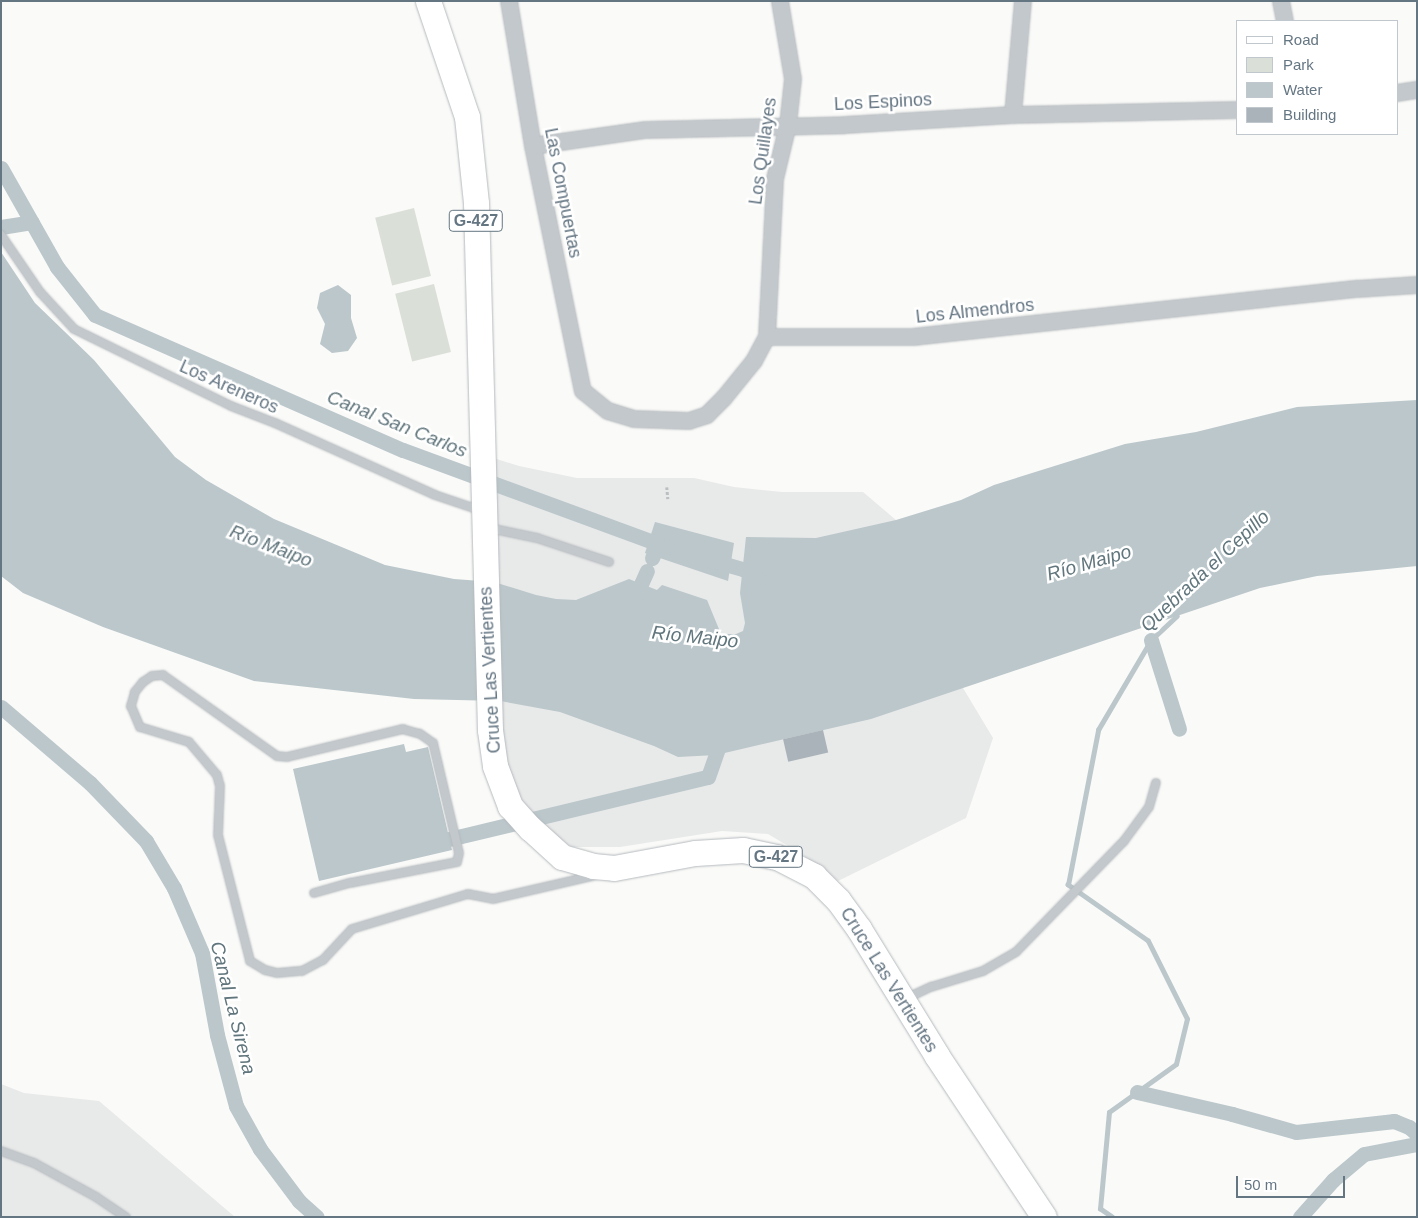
<!DOCTYPE html>
<html>
<head>
<meta charset="utf-8">
<style>
  body { margin:0 }
  #map { position:relative; width:1418px; height:1218px; overflow:hidden; background:#fafaf8; font-family:Helvetica,sans-serif }
  div>[style] { position:absolute }
  [style*='--x'] { left:calc(var(--x)*1px); top:calc(var(--y)*1px); width:calc(var(--w)*1px); rotate:calc(var(--a)*1deg) }
  .built>* { inset:0; background:#e8e9e9 }
  .green>* { inset:0; background:#dadfd7; transform-origin:0 0 }
  .water>* { inset:0; background:#bbc7cb }
  .stream>* { height:4.5px; margin:-2.25px; padding:0 2.25px; transform-origin:2.25px; border-radius:2.25px; background:#bbc7cb }
  .canal>* { height:15px; margin:-7.5px; padding:0 7.5px; transform-origin:7.5px; border-radius:7.5px; background:#bbc7cb }
  .building>* { inset:0; background:#aab3b9; transform-origin:0 0 }
  .path>* { height:2.5px; margin-top:-1.25px; transform-origin:0; background:repeating-linear-gradient(90deg,#bbbfc2 0 2.5px,transparent 0 5px) }
  .roads { filter:drop-shadow(0 0 1px #b5babe) drop-shadow(0 0 1px #b5babe) }
  .service>* { height:8px; margin:-4px; padding:0 4px; transform-origin:4px; border-radius:4px; background:#c3c8cc }
  .minor>* { height:16px; margin:-8px; padding:0 8px; transform-origin:8px; border-radius:8px; background:#c3c8cc }
  .primary>* { height:25px; margin:-12.5px; padding:0 12.5px; transform-origin:12.5px; border-radius:12.5px; background:#fff }
  span { translate:-50% -50%; white-space:nowrap; text-align:center; line-height:1.15; -webkit-text-stroke:5px #fff; paint-order:stroke }
  .shield-label span { padding:1px 4px; background:#fff; border:1px solid; border-radius:4px; -webkit-text-stroke-width:0 }
  .shield-label { font-size:16px; color:#657683; font-weight:700 }
  .street-label { font-size:18px; color:#657683 }
  .water-label { font-size:19px; color:#60757c; font-style:italic }
  .frame { position:absolute; inset:0; border:2px solid #657683; pointer-events:none }
  .legend { position:absolute; left:1236px; top:20px; width:162px; height:115px; box-sizing:border-box; background:#fff; border:1px solid #c1c8cd; margin:0; padding:6px 9px; list-style:none; font-size:15px; color:#657683 }
  .legend li { display:flex; align-items:center; gap:10px; height:25px }
  .legend b { width:25px; border:1px solid #c1c8cd }
  .scale { position:absolute; left:1236px; top:1176px; width:109px; height:22px; box-sizing:border-box; border:2px solid #657683; border-top:0; padding-left:6px; font-size:15px; line-height:18px; white-space:nowrap; color:#657683; -webkit-text-stroke:4px #fff; paint-order:stroke }
</style>
</head>
<body>
<div id="map">
  <div class="built">
    <div style="clip-path:polygon(490px 457px,519px 466px,577px 478px,694px 478px,734px 487px,782px 492px,863px 492px,896px 520px,963px 688px,993px 738px,966px 818px,838px 881px,803px 855px,768px 834px,722px 831px,620px 847px,572px 847px,539px 827px,503px 770px)"></div>
    <div style="clip-path:polygon(1px 1084px,24px 1093px,99px 1101px,235px 1217px,1px 1217px)"></div>
  </div>
  <div class="green">
    <div style="left:414px;top:208px;width:70px;height:40px;rotate:76deg"></div>
    <div style="left:434px;top:284px;width:70px;height:40px;rotate:76deg"></div>
  </div>
  <div class="water">
    <div style="clip-path:polygon(1px 252px,35px 303px,94px 360px,175px 457px,206px 480px,274px 519px,385px 565px,454px 579px,494px 582px,536px 595px,556px 599px,576px 600px,629px 579px,657px 590px,662px 585px,707px 600px,721px 634px,736px 634px,743px 631px,745px 623px,740px 593px,746px 537px,816px 538px,896px 520px,961px 500px,994px 485px,1125px 444px,1196px 432px,1297px 407px,1417px 400px,1417px 566px,1317px 576px,1260px 588px,871px 719px,716px 755px,678px 757px,654px 746px,560px 712px,500px 701px,414px 699px,254px 681px,103px 627px,23px 593px,1px 576px)"></div>
    <div style="clip-path:polygon(338px 285px,351px 295px,351px 318px,357px 338px,348px 351px,332px 353px,320px 344px,325px 324px,317px 308px,320px 293px)"></div>
    <div style="clip-path:polygon(655px 522px,734px 543px,728px 581px,645px 553px)"></div>
    <div style="clip-path:polygon(404px 744px,406px 752px,428px 747px,452px 850px,319px 881px,293px 769px)"></div>
  </div>
  <div class="stream">
    <div style="--x:1112;--y:1217;--w:14;--a:-146"></div>
    <div style="--x:1100;--y:1209;--w:97;--a:-84.7"></div>
    <div style="--x:1109;--y:1112;--w:82;--a:-35.6"></div>
    <div style="--x:1176;--y:1064;--w:46;--a:-76.3"></div>
    <div style="--x:1187;--y:1019;--w:87;--a:-116.6"></div>
    <div style="--x:1148;--y:941;--w:98;--a:-145"></div>
    <div style="--x:1068;--y:885;--w:158;--a:-79"></div>
    <div style="--x:1098;--y:730;--w:104;--a:-59.5"></div>
    <div style="--x:1151;--y:640;--w:35;--a:-43"></div>
  </div>
  <div class="canal">
    <div style="--x:1;--y:168;--w:114;--a:60.5"></div>
    <div style="--x:57;--y:267;--w:61;--a:51.6"></div>
    <div style="--x:95;--y:315;--w:336;--a:23.7"></div>
    <div style="--x:403;--y:450;--w:281;--a:20.2"></div>
    <div style="--x:1;--y:227;--w:31;--a:-9"></div>
    <div style="--x:652;--y:558;--w:15;--a:-67"></div>
    <div style="--x:711;--y:560;--w:33;--a:16"></div>
    <div style="--x:743;--y:569;--w:19;--a:32"></div>
    <div style="--x:633;--y:602;--w:34;--a:-66"></div>
    <div style="--x:1151;--y:640;--w:93;--a:72.5"></div>
    <div style="--x:1;--y:707;--w:117;--a:40.5"></div>
    <div style="--x:90;--y:783;--w:81;--a:46"></div>
    <div style="--x:146;--y:841;--w:55;--a:59.2"></div>
    <div style="--x:174;--y:888;--w:71;--a:66.7"></div>
    <div style="--x:202;--y:953;--w:83;--a:79.6"></div>
    <div style="--x:217;--y:1035;--w:73;--a:75"></div>
    <div style="--x:236;--y:1106;--w:49;--a:60.8"></div>
    <div style="--x:260;--y:1149;--w:65;--a:53.1"></div>
    <div style="--x:299;--y:1201;--w:24;--a:42"></div>
    <div style="--x:449;--y:839;--w:266;--a:-13.5"></div>
    <div style="--x:708;--y:777;--w:42;--a:-70.7"></div>
    <div style="--x:1137;--y:1092;--w:98;--a:13"></div>
    <div style="--x:1232;--y:1114;--w:66;--a:15.7"></div>
    <div style="--x:1296;--y:1132;--w:99;--a:-6.4"></div>
    <div style="--x:1394;--y:1121;--w:16;--a:22"></div>
    <div style="--x:1409;--y:1127;--w:11;--a:41"></div>
    <div style="--x:1300;--y:1217;--w:50;--a:-48.3"></div>
    <div style="--x:1333;--y:1180;--w:40;--a:-40"></div>
    <div style="--x:1364;--y:1154;--w:54;--a:-10.7"></div>
  </div>
  <div class="building">
    <div style="left:823px;top:730px;width:23px;height:41px;rotate:77deg"></div>
  </div>
  <div class="path">
    <div style="--x:667;--y:487;--w:12;--a:85"></div>
  </div>
  <div class="roads">
    <div class="service">
      <div style="--x:1;--y:235;--w:69;--a:55.6"></div>
      <div style="--x:40;--y:292;--w:50;--a:47.4"></div>
      <div style="--x:74;--y:329;--w:175;--a:26.1"></div>
      <div style="--x:231;--y:406;--w:47;--a:21.1"></div>
      <div style="--x:275;--y:423;--w:175;--a:24.2"></div>
      <div style="--x:435;--y:495;--w:46;--a:18.8"></div>
      <div style="--x:489;--y:528;--w:49;--a:11.8"></div>
      <div style="--x:537;--y:538;--w:76;--a:18.4"></div>
      <div style="--x:314;--y:893;--w:37;--a:-16"></div>
      <div style="--x:350;--y:883;--w:109;--a:-11.1"></div>
      <div style="--x:457;--y:862;--w:9;--a:-77"></div>
      <div style="--x:459;--y:853;--w:113;--a:-103.3"></div>
      <div style="--x:433;--y:743;--w:16;--a:-145"></div>
      <div style="--x:420;--y:734;--w:18;--a:-164"></div>
      <div style="--x:403;--y:729;--w:119;--a:166.4"></div>
      <div style="--x:287;--y:757;--w:10;--a:-174"></div>
      <div style="--x:277;--y:756;--w:140;--a:-144.6"></div>
      <div style="--x:163;--y:675;--w:11;--a:175"></div>
      <div style="--x:152;--y:676;--w:11;--a:146"></div>
      <div style="--x:143;--y:682;--w:13;--a:129"></div>
      <div style="--x:135;--y:692;--w:15;--a:106"></div>
      <div style="--x:131;--y:706;--w:23;--a:67"></div>
      <div style="--x:140;--y:727;--w:51;--a:17"></div>
      <div style="--x:189;--y:742;--w:43;--a:49.7"></div>
      <div style="--x:217;--y:775;--w:11;--a:75"></div>
      <div style="--x:220;--y:786;--w:49;--a:92.3"></div>
      <div style="--x:218;--y:835;--w:130;--a:75.7"></div>
      <div style="--x:250;--y:961;--w:17;--a:31"></div>
      <div style="--x:265;--y:970;--w:12;--a:14"></div>
      <div style="--x:277;--y:973;--w:25;--a:-5"></div>
      <div style="--x:302;--y:971;--w:24;--a:-28"></div>
      <div style="--x:323;--y:960;--w:42;--a:-46.9"></div>
      <div style="--x:352;--y:929;--w:121;--a:-16.8"></div>
      <div style="--x:468;--y:894;--w:25;--a:11"></div>
      <div style="--x:493;--y:899;--w:107;--a:-13"></div>
      <div style="--x:905;--y:999;--w:29;--a:-25"></div>
      <div style="--x:931;--y:987;--w:54;--a:-17.1"></div>
      <div style="--x:983;--y:971;--w:38;--a:-30"></div>
      <div style="--x:1016;--y:952;--w:155;--a:-45.8"></div>
      <div style="--x:1124;--y:841;--w:42;--a:-53.7"></div>
      <div style="--x:1149;--y:807;--w:25;--a:-74"></div>
      <div style="--x:1;--y:1151;--w:35;--a:20"></div>
      <div style="--x:34;--y:1163;--w:71;--a:28.7"></div>
      <div style="--x:96;--y:1197;--w:36;--a:34"></div>
    </div>
    <div class="minor">
      <div style="--x:509;--y:1;--w:147;--a:80.6"></div>
      <div style="--x:533;--y:146;--w:250;--a:78.5"></div>
      <div style="--x:583;--y:391;--w:32;--a:39"></div>
      <div style="--x:608;--y:411;--w:27;--a:17"></div>
      <div style="--x:634;--y:419;--w:55;--a:2.1"></div>
      <div style="--x:689;--y:421;--w:19;--a:-18"></div>
      <div style="--x:707;--y:415;--w:24;--a:-45"></div>
      <div style="--x:724;--y:398;--w:48;--a:-51"></div>
      <div style="--x:754;--y:361;--w:27;--a:-62"></div>
      <div style="--x:767;--y:337;--w:158;--a:-87.1"></div>
      <div style="--x:775;--y:179;--w:56;--a:-76.5"></div>
      <div style="--x:788;--y:125;--w:46;--a:-83.8"></div>
      <div style="--x:793;--y:79;--w:79;--a:-99.5"></div>
      <div style="--x:1281;--y:1;--w:20;--a:79"></div>
      <div style="--x:1397;--y:93;--w:20;--a:-9"></div>
      <div style="--x:1013;--y:115;--w:114;--a:-85"></div>
      <div style="--x:533;--y:146;--w:114;--a:-8.1"></div>
      <div style="--x:646;--y:130;--w:199;--a:-1.4"></div>
      <div style="--x:845;--y:125;--w:168;--a:-3.4"></div>
      <div style="--x:1013;--y:115;--w:224;--a:-1.3"></div>
      <div style="--x:767;--y:337;--w:146;--a:0"></div>
      <div style="--x:913;--y:337;--w:447;--a:-6.2"></div>
      <div style="--x:1357;--y:289;--w:60;--a:-3.8"></div>
    </div>
    <div class="primary">
      <div style="--x:428;--y:1;--w:122;--a:71.4"></div>
      <div style="--x:467;--y:117;--w:86;--a:84"></div>
      <div style="--x:476;--y:203;--w:527;--a:88.48"></div>
      <div style="--x:490;--y:730;--w:36;--a:82"></div>
      <div style="--x:495;--y:766;--w:43;--a:69.4"></div>
      <div style="--x:510;--y:806;--w:30;--a:48"></div>
      <div style="--x:530;--y:828;--w:43;--a:42.2"></div>
      <div style="--x:562;--y:857;--w:32;--a:16"></div>
      <div style="--x:593;--y:866;--w:21;--a:5"></div>
      <div style="--x:614;--y:868;--w:82;--a:-10.5"></div>
      <div style="--x:695;--y:853;--w:48;--a:-3.6"></div>
      <div style="--x:743;--y:850;--w:35;--a:12"></div>
      <div style="--x:777;--y:857;--w:42;--a:27.2"></div>
      <div style="--x:814;--y:876;--w:34;--a:45"></div>
      <div style="--x:838;--y:900;--w:36;--a:54"></div>
      <div style="--x:859;--y:929;--w:149;--a:58.4"></div>
      <div style="--x:937;--y:1056;--w:193;--a:56.4"></div>
    </div>
  </div>
  <div class="shield-label">
    <span style="left:476px;top:221px">G-427</span>
    <span style="left:776px;top:857px">G-427</span>
  </div>
  <div class="street-label">
    <span style="left:883px;top:102px;rotate:-3deg">Los Espinos</span>
    <span style="left:763px;top:151px;rotate:-82deg">Los Quillayes</span>
    <span style="left:563px;top:193px;rotate:79deg">Las Compuertas</span>
    <span style="left:975px;top:311px;rotate:-6deg">Los Almendros</span>
    <span style="left:229px;top:387px;rotate:24deg">Los Areneros</span>
    <span style="left:490px;top:670px;rotate:-93deg">Cruce Las Vertientes</span>
    <span style="left:889px;top:980px;rotate:58deg">Cruce Las Vertientes</span>
  </div>
  <div class="water-label">
    <span style="left:397px;top:424px;rotate:22deg">Canal San Carlos</span>
    <span style="left:271px;top:546px;rotate:21deg">Río Maipo</span>
    <span style="left:1089px;top:563px;rotate:-16deg">Río Maipo</span>
    <span style="left:1205px;top:571px;rotate:-43deg">Quebrada el Cepillo</span>
    <span style="left:695px;top:637px;rotate:6deg">Río Maipo</span>
    <span style="left:233px;top:1008px;rotate:76deg">Canal La Sirena</span>
  </div>
  <div class="frame"></div>
  <ul class="legend">
  <li><b style="height:6px;background:#fff"></b>Road</li>
  <li><b style="height:14px;background:#dadfd7"></b>Park</li>
  <li><b style="height:14px;background:#bbc7cb"></b>Water</li>
  <li><b style="height:14px;background:#aab3b9"></b>Building</li>
  </ul>
  <div class="scale">50 m</div>
</div>
</body>
</html>
